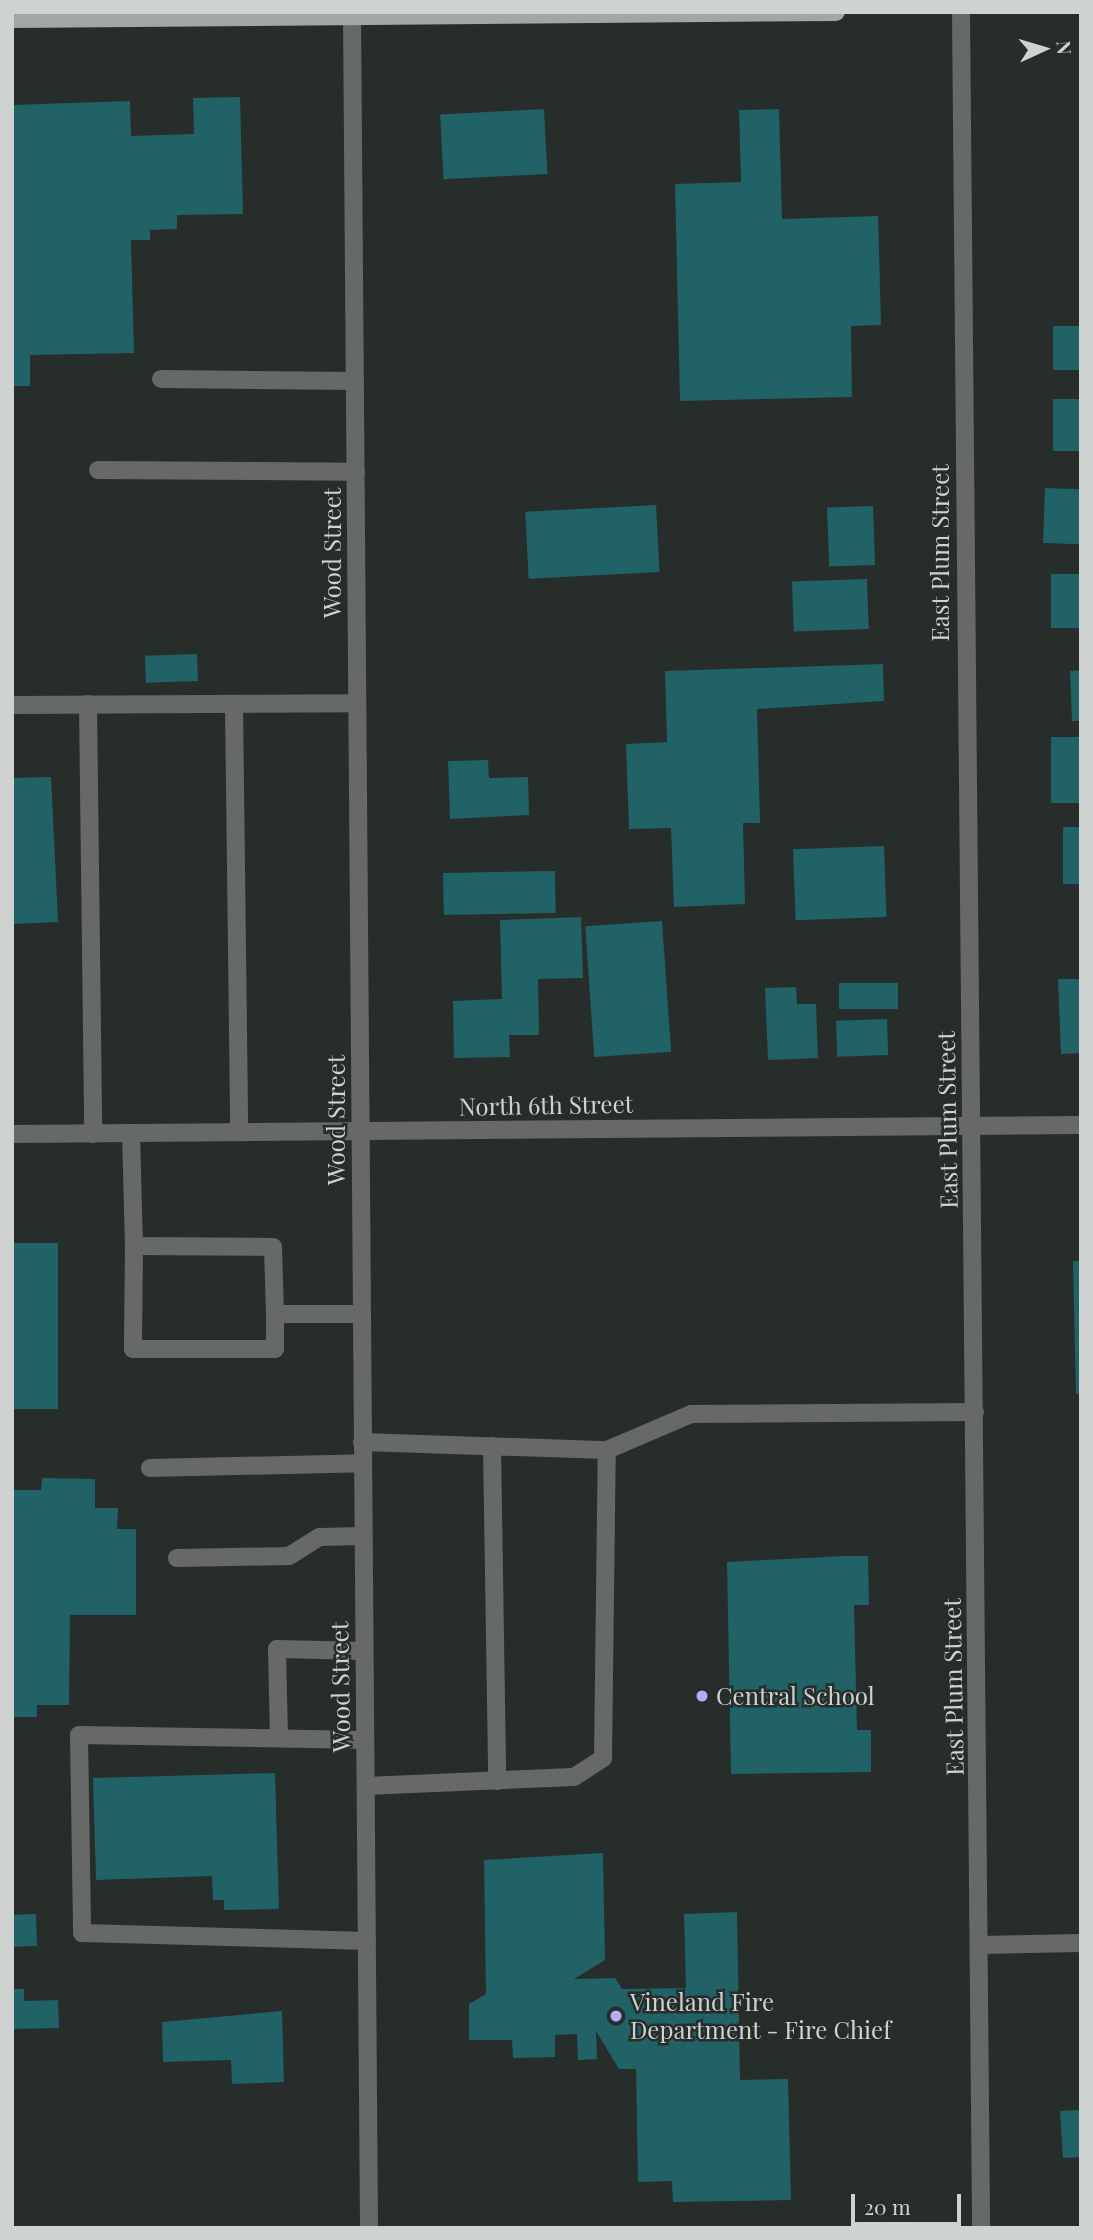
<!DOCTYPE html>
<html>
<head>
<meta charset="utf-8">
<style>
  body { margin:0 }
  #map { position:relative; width:1093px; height:2240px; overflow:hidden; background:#272d2b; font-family:"Playfair Display",serif }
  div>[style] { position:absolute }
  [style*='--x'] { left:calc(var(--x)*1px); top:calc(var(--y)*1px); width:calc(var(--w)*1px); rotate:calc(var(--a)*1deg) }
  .building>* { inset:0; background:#206265; transform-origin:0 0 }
  .minor>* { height:18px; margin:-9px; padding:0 9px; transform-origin:9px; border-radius:9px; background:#676968 }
  .major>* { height:18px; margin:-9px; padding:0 9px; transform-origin:9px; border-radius:9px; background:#a2a7a3 }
  .dots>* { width:19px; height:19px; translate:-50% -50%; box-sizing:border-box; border:4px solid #272d2b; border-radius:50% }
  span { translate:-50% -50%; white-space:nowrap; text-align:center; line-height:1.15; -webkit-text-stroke:5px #272d2b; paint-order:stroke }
  .street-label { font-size:24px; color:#ced2d1 }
  .poi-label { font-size:24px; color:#ced2d1 }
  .left { translate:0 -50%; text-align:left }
  .frame { position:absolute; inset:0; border:14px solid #ced2d1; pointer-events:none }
  .north { position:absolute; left:1009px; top:14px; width:70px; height:70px; -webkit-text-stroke:5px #272d2b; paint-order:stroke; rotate:86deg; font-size:19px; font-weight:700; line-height:28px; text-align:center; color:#ced2d1 }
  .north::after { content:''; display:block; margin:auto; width:24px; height:32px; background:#ced2d1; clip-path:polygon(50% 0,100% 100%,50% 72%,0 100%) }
  .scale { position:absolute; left:851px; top:2194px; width:110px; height:32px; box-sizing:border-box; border:4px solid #ced2d1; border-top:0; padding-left:9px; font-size:21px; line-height:24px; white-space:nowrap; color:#ced2d1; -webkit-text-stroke:5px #272d2b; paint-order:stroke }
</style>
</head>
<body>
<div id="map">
  <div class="building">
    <div style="clip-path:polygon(240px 97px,243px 214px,177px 215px,177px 229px,150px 230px,150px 240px,131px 240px,134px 353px,30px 355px,30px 386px,12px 386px,12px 105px,130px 101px,131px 136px,194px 134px,193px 98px)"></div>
    <div style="left:544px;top:109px;width:65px;height:104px;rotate:87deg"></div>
    <div style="clip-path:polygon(779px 109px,782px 219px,878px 216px,881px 325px,851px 326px,852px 397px,680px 401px,675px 184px,741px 182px,739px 110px)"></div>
    <div style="left:1081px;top:326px;width:44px;height:28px;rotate:90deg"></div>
    <div style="left:1081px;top:399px;width:52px;height:28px;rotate:90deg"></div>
    <div style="left:1045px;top:488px;width:36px;height:55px;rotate:2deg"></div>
    <div style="left:656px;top:505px;width:67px;height:131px;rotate:87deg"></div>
    <div style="left:873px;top:506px;width:59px;height:46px;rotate:88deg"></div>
    <div style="left:1051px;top:574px;width:30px;height:54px"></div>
    <div style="left:867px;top:579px;width:50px;height:75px;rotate:88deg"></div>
    <div style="left:197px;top:654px;width:27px;height:52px;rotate:88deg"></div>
    <div style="clip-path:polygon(883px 664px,884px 701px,757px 709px,760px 823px,743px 823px,745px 904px,674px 907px,671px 828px,629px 829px,626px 744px,667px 742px,665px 671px)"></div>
    <div style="clip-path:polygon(1081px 670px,1081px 721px,1072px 721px,1070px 671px)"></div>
    <div style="left:1081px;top:737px;width:66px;height:30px;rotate:90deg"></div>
    <div style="clip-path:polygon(488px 760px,489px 778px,528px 777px,529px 815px,450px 819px,448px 761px)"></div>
    <div style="clip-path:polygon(51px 777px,58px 922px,12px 924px,12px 778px)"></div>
    <div style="left:1081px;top:827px;width:57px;height:18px;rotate:90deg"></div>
    <div style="left:884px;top:846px;width:71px;height:91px;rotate:88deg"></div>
    <div style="left:555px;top:871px;width:42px;height:112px;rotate:89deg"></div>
    <div style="clip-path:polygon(581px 917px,583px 978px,538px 979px,539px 1035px,509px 1035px,510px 1057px,454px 1058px,453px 1001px,502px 999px,500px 920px)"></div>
    <div style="left:662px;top:921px;width:131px;height:77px;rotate:86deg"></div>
    <div style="clip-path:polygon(1058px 979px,1081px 979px,1081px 1053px,1061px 1054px)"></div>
    <div style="left:898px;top:983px;width:26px;height:59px;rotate:90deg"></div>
    <div style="clip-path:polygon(796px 987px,797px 1004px,816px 1004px,818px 1058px,768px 1060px,765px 988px)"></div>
    <div style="left:887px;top:1019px;width:36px;height:51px;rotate:88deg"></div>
    <div style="left:12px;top:1243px;width:46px;height:166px"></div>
    <div style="clip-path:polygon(1073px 1261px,1081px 1261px,1081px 1394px,1076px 1394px)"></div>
    <div style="clip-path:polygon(42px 1478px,95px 1479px,95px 1508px,118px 1508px,117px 1529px,136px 1529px,136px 1615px,70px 1615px,69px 1705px,37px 1705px,37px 1717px,12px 1717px,12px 1490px,41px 1490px)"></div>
    <div style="clip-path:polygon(845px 1556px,868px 1556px,869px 1605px,854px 1605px,857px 1730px,871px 1730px,871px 1772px,731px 1774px,727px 1562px)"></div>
    <div style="clip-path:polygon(275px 1773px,279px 1909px,224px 1910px,224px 1900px,213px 1900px,212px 1876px,96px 1880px,93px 1778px)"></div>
    <div style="clip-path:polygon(603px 1853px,605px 1960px,574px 1979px,615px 1978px,622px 1989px,686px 1988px,684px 1914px,737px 1912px,740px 2080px,788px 2079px,791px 2200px,673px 2202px,672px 2181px,638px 2182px,636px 2069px,619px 2069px,596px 2031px,597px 2059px,578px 2060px,577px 2034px,555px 2035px,555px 2057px,513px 2058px,512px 2040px,469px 2040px,469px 2004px,486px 1994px,484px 1860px)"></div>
    <div style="left:36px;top:1914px;width:32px;height:24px;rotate:88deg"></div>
    <div style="clip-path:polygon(12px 1989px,24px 1989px,24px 2001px,58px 2000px,59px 2028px,12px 2029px)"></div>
    <div style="clip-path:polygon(282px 2011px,284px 2082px,232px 2084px,231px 2060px,163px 2062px,162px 2022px)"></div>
    <div style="clip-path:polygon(1081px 2110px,1081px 2157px,1063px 2158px,1060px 2111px)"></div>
  </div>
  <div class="minor">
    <div style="--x:352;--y:12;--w:2216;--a:89.56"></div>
    <div style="--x:961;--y:12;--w:2216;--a:89.48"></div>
    <div style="--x:161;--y:379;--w:194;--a:0.6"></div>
    <div style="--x:98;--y:470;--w:258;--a:0.4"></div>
    <div style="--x:88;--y:704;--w:430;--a:89.3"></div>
    <div style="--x:234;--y:704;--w:428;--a:89.3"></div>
    <div style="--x:12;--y:705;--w:345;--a:-0.3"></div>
    <div style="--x:131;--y:1133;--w:113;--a:88.5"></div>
    <div style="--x:134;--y:1246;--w:139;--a:0.4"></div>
    <div style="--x:273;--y:1247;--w:67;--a:88.3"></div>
    <div style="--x:275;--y:1314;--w:87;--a:0"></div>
    <div style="--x:12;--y:1134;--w:1069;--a:-0.48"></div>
    <div style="--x:134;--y:1246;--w:103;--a:90.6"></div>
    <div style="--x:133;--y:1349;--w:142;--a:0"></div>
    <div style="--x:275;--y:1349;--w:35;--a:-90"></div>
    <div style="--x:362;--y:1442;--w:245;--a:1.9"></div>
    <div style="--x:492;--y:1446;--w:335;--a:89.1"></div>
    <div style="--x:150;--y:1468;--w:213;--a:-1.3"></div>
    <div style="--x:177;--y:1558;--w:112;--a:-1"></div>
    <div style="--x:289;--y:1556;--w:36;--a:-32"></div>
    <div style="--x:320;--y:1537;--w:43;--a:-1.3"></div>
    <div style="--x:279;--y:1738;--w:89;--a:-91.3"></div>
    <div style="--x:277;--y:1649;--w:87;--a:1.3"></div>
    <div style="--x:365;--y:1740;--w:286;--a:-179"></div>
    <div style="--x:79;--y:1735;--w:198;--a:89.1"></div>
    <div style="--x:82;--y:1933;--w:285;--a:1.6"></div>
    <div style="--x:366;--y:1786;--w:208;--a:-2.5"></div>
    <div style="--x:574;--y:1777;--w:35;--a:-33"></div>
    <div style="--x:603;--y:1758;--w:308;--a:-89.3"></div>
    <div style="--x:607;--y:1450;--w:91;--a:-23.2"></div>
    <div style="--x:691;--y:1414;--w:284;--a:-0.4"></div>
    <div style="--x:980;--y:1945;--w:101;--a:-1.1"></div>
  </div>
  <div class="major">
    <div style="--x:12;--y:19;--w:824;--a:-0.49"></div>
  </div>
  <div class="dots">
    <div style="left:702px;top:1696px;background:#b0aefa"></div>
    <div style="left:616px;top:2016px;background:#b0aefa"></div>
  </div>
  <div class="street-label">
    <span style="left:332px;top:553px;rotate:-90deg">Wood Street</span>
    <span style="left:940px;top:553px;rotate:-90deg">East Plum Street</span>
    <span style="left:546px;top:1105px;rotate:-1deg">North 6th Street</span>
    <span style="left:336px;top:1120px;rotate:-90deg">Wood Street</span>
    <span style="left:947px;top:1120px;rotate:-91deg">East Plum Street</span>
    <span style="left:340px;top:1687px;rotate:-91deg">Wood Street</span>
    <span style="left:953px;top:1687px;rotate:-91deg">East Plum Street</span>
  </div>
  <div class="poi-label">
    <span class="left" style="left:716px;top:1696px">Central School</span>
    <span class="left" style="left:630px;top:2016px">Vineland Fire<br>Department - Fire Chief</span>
  </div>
  <div class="frame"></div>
  <div class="north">N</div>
  <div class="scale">20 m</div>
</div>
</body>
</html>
